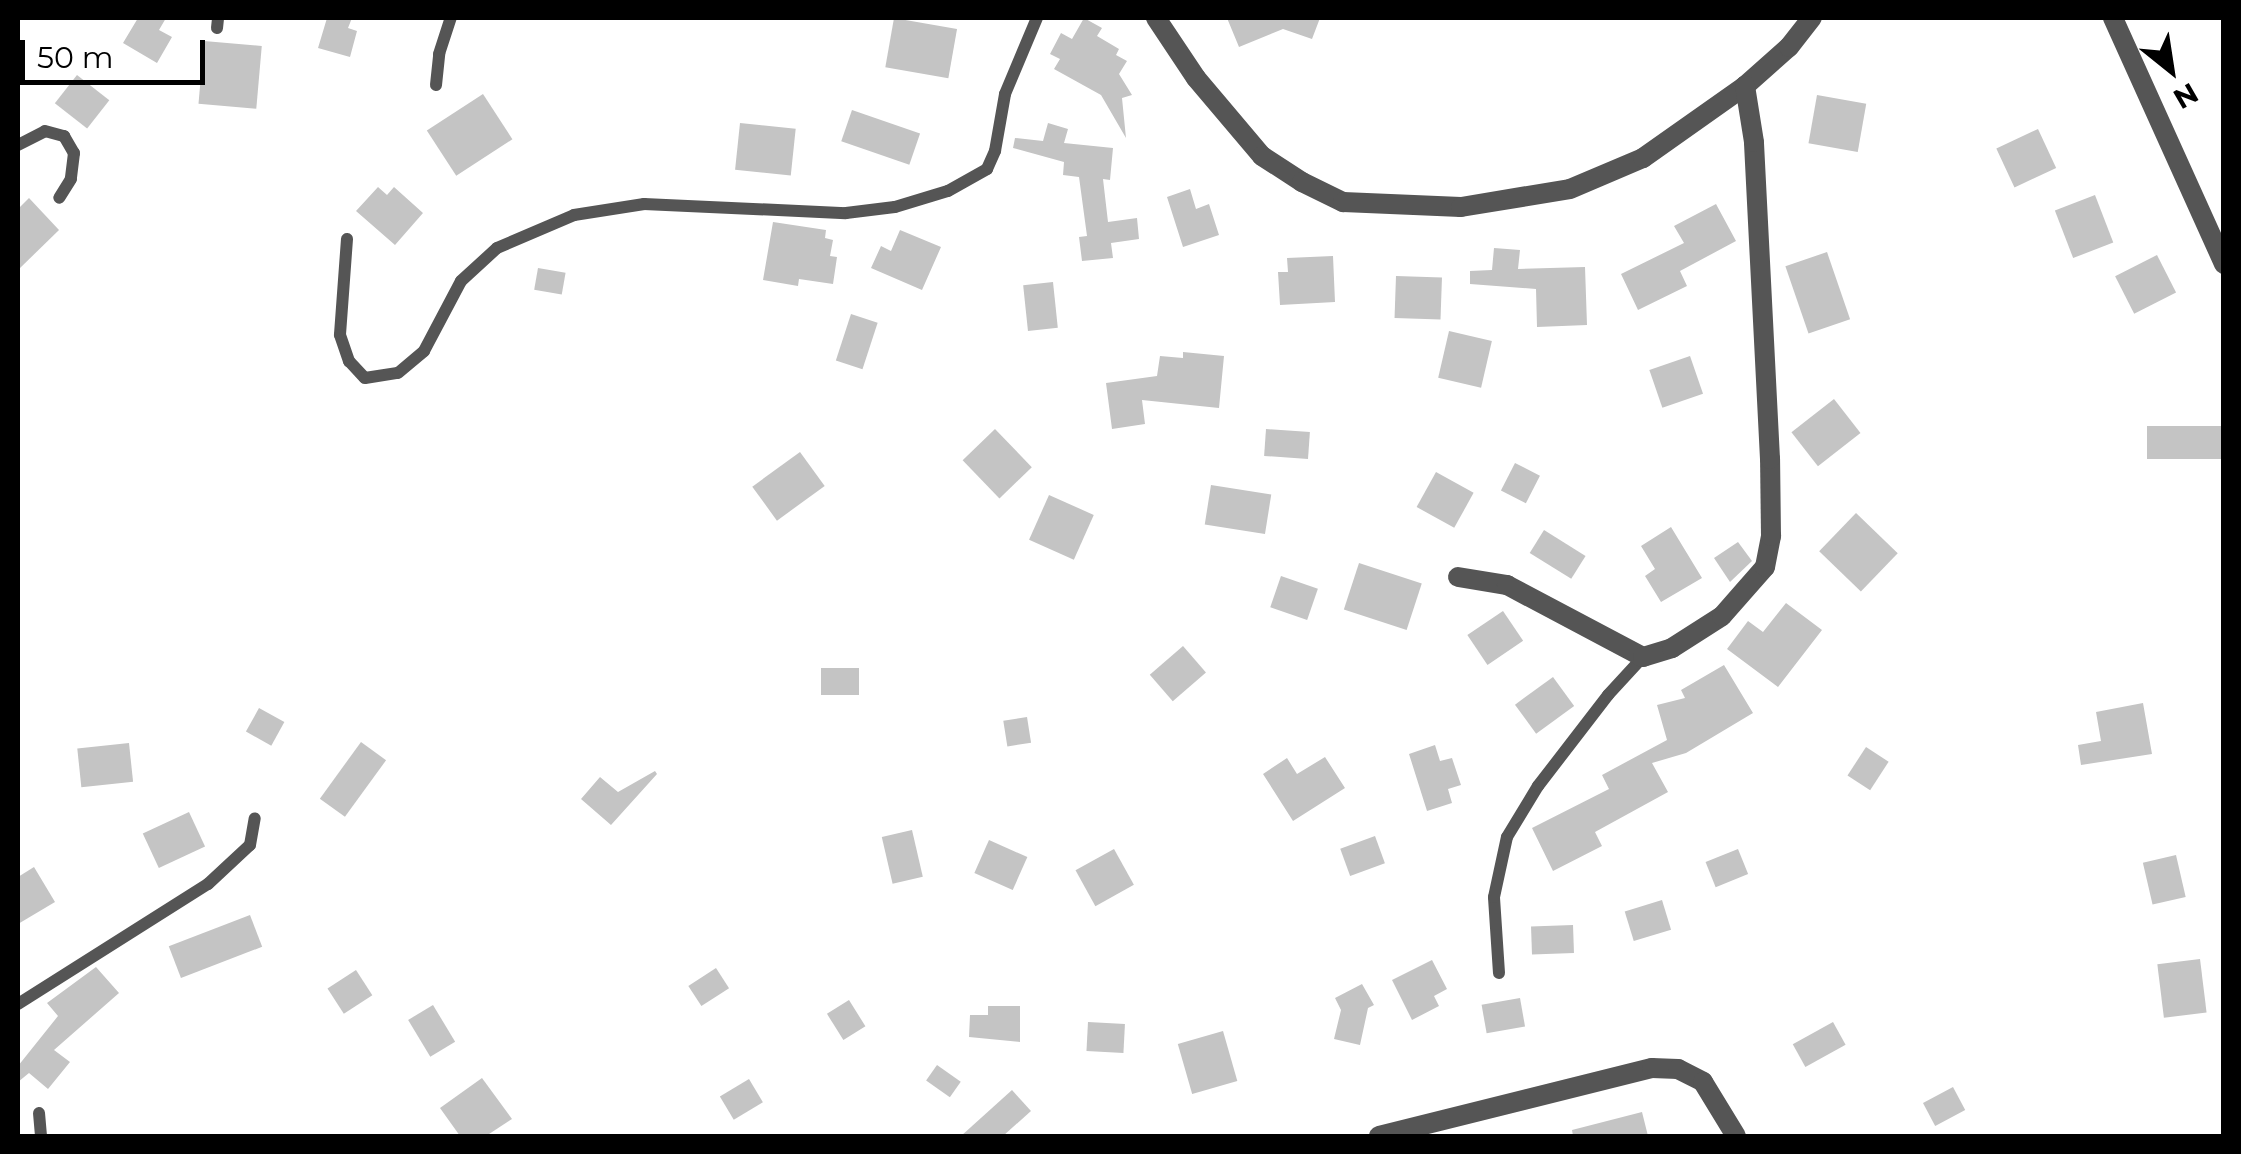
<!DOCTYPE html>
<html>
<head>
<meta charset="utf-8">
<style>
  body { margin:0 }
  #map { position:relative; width:2241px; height:1154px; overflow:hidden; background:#fff; font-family:Montserrat,sans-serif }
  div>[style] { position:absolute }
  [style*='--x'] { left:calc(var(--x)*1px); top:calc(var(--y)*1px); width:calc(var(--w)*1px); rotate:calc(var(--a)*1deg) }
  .building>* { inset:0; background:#c4c4c4; transform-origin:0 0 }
  .lane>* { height:12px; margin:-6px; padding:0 6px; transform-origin:6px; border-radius:6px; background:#555 }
  .street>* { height:20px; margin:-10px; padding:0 10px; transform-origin:10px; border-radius:10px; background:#555 }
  span { translate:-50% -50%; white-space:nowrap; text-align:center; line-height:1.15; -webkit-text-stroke:8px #fff; paint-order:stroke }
  .frame { position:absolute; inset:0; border:20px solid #000; pointer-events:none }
  .north { position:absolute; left:2121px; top:20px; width:100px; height:100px; -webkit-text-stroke:8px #fff; paint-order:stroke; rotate:150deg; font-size:28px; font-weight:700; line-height:40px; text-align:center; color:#000 }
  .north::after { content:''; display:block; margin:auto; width:35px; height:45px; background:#000; clip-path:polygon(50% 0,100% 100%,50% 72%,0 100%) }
  .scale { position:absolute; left:20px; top:40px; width:185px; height:45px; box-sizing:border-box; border:5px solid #000; border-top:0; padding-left:12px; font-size:30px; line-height:35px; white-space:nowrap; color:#000; -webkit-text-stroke:8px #fff; paint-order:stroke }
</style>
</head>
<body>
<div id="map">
  <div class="building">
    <div style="clip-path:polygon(138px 18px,166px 18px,159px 30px,172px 37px,157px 63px,123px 43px)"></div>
    <div style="clip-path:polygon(327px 18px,352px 18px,348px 28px,357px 31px,350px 57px,318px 48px)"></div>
    <div style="left:894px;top:18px;width:64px;height:50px;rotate:10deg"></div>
    <div style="clip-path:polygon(1084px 18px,1102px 28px,1097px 36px,1119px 49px,1116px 55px,1127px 61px,1119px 74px,1132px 95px,1122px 98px,1126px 138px,1101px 95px,1054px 69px,1060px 59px,1050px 54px,1061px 33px,1072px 39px)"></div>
    <div style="clip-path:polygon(1227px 18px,1320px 18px,1312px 39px,1283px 29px,1239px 47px)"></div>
    <div style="left:204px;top:41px;width:58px;height:63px;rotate:5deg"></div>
    <div style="left:77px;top:75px;width:41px;height:36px;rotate:38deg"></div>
    <div style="left:483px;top:94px;width:54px;height:67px;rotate:57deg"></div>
    <div style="left:1817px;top:95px;width:50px;height:49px;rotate:10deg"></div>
    <div style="left:852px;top:110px;width:72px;height:33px;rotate:19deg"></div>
    <div style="left:740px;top:123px;width:56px;height:47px;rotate:6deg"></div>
    <div style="clip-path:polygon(1048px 123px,1068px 129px,1064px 143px,1113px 148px,1110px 180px,1103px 179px,1108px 222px,1137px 218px,1139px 239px,1111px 243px,1113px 258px,1082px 261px,1079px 237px,1087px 236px,1079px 177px,1063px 175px,1064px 162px,1013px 148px,1015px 138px,1043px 141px)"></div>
    <div style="left:2038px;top:129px;width:43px;height:46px;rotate:65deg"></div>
    <div style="clip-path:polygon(378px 187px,387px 195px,394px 187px,423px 213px,395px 245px,356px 211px)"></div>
    <div style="clip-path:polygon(1190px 189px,1196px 209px,1209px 204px,1219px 235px,1183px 247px,1167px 197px)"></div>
    <div style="left:2095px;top:195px;width:51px;height:43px;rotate:69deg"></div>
    <div style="clip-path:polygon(29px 198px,59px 230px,18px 270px,18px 209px)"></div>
    <div style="clip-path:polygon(1716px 204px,1736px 241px,1680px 271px,1687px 286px,1638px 310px,1621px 274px,1684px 243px,1674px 226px)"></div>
    <div style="clip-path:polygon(773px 222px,826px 230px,825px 238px,833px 240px,830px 256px,837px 257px,833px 284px,799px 279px,798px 286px,763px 280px)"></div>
    <div style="clip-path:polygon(900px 230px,941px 247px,922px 290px,871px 268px,881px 246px,891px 251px)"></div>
    <div style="clip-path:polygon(1494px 248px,1520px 250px,1518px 269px,1585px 267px,1587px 325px,1537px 327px,1536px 289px,1470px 284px,1470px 271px,1492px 270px)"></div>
    <div style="left:1827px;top:252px;width:71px;height:44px;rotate:71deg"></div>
    <div style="left:2157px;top:255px;width:42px;height:47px;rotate:63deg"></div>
    <div style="clip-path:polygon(1333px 256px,1335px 302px,1280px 305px,1278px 272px,1288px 272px,1287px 258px)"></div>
    <div style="left:538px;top:268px;width:28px;height:22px;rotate:10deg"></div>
    <div style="left:1396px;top:276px;width:46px;height:42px;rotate:2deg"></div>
    <div style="left:1053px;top:282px;width:46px;height:30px;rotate:84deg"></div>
    <div style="left:851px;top:314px;width:28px;height:49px;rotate:18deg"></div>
    <div style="left:1449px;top:331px;width:44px;height:48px;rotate:13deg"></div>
    <div style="clip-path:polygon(1183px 352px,1224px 356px,1219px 408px,1142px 400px,1145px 424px,1112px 429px,1106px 383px,1157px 376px,1160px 356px,1183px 358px)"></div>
    <div style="left:1690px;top:356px;width:40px;height:43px;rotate:71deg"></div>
    <div style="left:1834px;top:399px;width:43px;height:54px;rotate:52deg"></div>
    <div style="left:2224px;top:426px;width:33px;height:77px;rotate:90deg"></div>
    <div style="left:995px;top:429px;width:53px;height:45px;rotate:46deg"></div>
    <div style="left:1266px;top:429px;width:44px;height:27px;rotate:4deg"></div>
    <div style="left:800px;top:452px;width:42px;height:59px;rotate:54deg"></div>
    <div style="left:1515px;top:463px;width:28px;height:31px;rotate:27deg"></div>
    <div style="left:1436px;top:472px;width:43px;height:40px;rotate:29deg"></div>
    <div style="left:1211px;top:485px;width:61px;height:40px;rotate:9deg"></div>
    <div style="left:1049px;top:495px;width:49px;height:49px;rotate:24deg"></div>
    <div style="left:1856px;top:513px;width:58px;height:53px;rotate:44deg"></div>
    <div style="clip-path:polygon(1671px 527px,1702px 578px,1661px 602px,1645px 576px,1655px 569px,1641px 546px)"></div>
    <div style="left:1544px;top:530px;width:49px;height:27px;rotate:32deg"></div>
    <div style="clip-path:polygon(1738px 542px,1752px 561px,1730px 582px,1714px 558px)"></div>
    <div style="left:1359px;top:563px;width:66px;height:49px;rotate:18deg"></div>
    <div style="left:1281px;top:576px;width:39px;height:33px;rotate:19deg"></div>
    <div style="clip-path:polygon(1786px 603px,1822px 630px,1778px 687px,1727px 649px,1748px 621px,1763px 632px)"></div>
    <div style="left:1503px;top:611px;width:36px;height:43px;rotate:56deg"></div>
    <div style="left:1183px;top:646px;width:35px;height:44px;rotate:49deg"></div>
    <div style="clip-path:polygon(1724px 665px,1753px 713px,1686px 753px,1652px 763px,1668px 792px,1595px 832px,1602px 846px,1553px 871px,1532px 828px,1609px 789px,1602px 775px,1667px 740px,1657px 705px,1685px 698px,1681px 690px)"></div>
    <div style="left:859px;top:668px;width:27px;height:38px;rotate:90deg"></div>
    <div style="left:1553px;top:677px;width:36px;height:47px;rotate:54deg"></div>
    <div style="clip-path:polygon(2143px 703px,2152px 754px,2081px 765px,2078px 745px,2101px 741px,2096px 712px)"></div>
    <div style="left:259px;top:708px;width:29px;height:27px;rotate:29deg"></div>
    <div style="left:1027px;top:717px;width:26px;height:24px;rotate:81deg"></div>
    <div style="left:361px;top:742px;width:31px;height:70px;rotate:36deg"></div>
    <div style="left:129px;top:743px;width:39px;height:52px;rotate:84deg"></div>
    <div style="clip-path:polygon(1435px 745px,1440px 761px,1452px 758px,1461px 785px,1448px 789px,1452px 803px,1427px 811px,1409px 754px)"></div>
    <div style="left:1866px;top:747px;width:27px;height:34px;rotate:33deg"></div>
    <div style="clip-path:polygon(1325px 757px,1345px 788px,1293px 821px,1263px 774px,1287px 758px,1297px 774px)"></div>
    <div style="clip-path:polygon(655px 771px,657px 774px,611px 825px,581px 799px,600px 777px,618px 792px)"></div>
    <div style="left:189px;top:812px;width:38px;height:51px;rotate:65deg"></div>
    <div style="left:912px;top:830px;width:48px;height:31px;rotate:77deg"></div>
    <div style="left:1375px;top:836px;width:29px;height:37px;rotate:70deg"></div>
    <div style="left:989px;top:840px;width:42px;height:36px;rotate:24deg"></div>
    <div style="left:1114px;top:849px;width:41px;height:44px;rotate:61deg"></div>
    <div style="left:1738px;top:849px;width:27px;height:35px;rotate:68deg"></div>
    <div style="left:2176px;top:855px;width:43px;height:34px;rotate:77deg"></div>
    <div style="clip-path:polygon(34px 867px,55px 902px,18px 924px,18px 877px)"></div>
    <div style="left:1662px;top:900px;width:31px;height:39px;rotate:73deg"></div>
    <div style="left:250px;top:915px;width:34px;height:87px;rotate:69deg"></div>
    <div style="left:1573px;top:925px;width:28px;height:42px;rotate:88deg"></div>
    <div style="left:2200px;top:959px;width:54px;height:43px;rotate:83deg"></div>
    <div style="clip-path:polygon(1432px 960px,1447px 989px,1434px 996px,1439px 1006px,1412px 1020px,1392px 980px)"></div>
    <div style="clip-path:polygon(96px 967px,119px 993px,54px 1050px,70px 1062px,48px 1089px,29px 1073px,18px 1082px,18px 1066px,58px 1016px,47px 1003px)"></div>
    <div style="left:716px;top:968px;width:24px;height:33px;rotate:57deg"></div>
    <div style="left:356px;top:970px;width:30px;height:34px;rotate:57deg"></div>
    <div style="clip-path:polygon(1362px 984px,1374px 1005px,1368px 1008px,1360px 1045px,1334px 1039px,1341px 1010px,1335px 998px)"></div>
    <div style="left:1520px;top:998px;width:29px;height:39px;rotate:80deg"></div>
    <div style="left:849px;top:1000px;width:31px;height:26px;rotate:58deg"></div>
    <div style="left:433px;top:1005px;width:43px;height:29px;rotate:59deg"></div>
    <div style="clip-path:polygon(988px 1006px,1020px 1006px,1020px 1042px,969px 1037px,970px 1015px,988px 1015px)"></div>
    <div style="left:1088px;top:1022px;width:37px;height:29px;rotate:3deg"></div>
    <div style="left:1833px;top:1022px;width:26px;height:46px;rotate:61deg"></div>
    <div style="left:1223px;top:1031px;width:52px;height:47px;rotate:74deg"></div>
    <div style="left:937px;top:1065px;width:29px;height:19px;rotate:35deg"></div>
    <div style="clip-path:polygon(482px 1078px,512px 1119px,486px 1136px,460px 1136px,440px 1108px)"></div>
    <div style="left:749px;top:1079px;width:27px;height:34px;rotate:59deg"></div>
    <div style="left:1953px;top:1087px;width:26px;height:34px;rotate:62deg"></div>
    <div style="clip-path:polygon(1012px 1090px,1031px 1111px,1003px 1136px,961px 1136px)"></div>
    <div style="clip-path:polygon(1642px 1112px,1648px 1136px,1573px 1136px,1572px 1130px)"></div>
  </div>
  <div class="lane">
    <div style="--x:217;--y:28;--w:10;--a:-84"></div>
    <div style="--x:436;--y:85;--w:31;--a:-84"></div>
    <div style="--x:439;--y:54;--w:38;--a:-72"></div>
    <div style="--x:18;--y:145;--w:30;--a:-27"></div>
    <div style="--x:45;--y:131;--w:20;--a:15"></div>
    <div style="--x:64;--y:136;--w:20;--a:60"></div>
    <div style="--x:74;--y:153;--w:26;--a:97"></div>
    <div style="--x:71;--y:179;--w:22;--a:122"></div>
    <div style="--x:347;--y:239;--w:96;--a:94.2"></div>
    <div style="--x:340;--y:335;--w:28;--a:71"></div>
    <div style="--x:349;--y:361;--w:23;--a:47"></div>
    <div style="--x:365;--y:378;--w:33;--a:-9"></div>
    <div style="--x:398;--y:373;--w:34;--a:-40"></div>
    <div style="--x:424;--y:351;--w:79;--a:-62.1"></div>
    <div style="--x:461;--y:281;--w:49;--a:-42.5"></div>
    <div style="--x:497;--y:248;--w:84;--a:-23.2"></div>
    <div style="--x:574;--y:215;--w:71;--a:-8.9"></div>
    <div style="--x:644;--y:204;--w:202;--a:2.6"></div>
    <div style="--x:846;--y:213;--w:49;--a:-7"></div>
    <div style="--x:895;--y:207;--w:55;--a:-16.8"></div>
    <div style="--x:948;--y:191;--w:45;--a:-29.4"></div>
    <div style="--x:987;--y:169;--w:20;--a:-66"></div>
    <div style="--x:995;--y:151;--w:58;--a:-80"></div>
    <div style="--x:1005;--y:94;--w:82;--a:-67.2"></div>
    <div style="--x:1499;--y:973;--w:76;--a:-93.8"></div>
    <div style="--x:1494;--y:897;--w:61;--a:-77.8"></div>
    <div style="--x:1507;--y:837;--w:60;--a:-58.7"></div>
    <div style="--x:1538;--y:786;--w:115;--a:-52.4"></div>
    <div style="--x:1608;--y:695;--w:52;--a:-47.4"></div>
    <div style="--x:18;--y:1004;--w:225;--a:-32.3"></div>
    <div style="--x:208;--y:884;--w:57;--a:-42.9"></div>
    <div style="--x:250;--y:845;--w:27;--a:-80"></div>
    <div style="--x:39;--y:1113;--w:23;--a:85"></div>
  </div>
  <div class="street">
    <div style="--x:1156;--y:18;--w:72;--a:56.3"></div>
    <div style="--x:1196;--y:78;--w:102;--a:49.8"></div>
    <div style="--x:1262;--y:156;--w:48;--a:33"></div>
    <div style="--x:1302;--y:182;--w:46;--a:26"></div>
    <div style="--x:1343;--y:202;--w:118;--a:2.4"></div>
    <div style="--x:1461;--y:207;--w:110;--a:-9.4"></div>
    <div style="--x:1570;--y:189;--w:79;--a:-23"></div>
    <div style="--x:1643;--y:158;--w:125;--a:-35.2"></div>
    <div style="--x:1745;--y:86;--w:59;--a:-41.6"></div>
    <div style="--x:1789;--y:47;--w:37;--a:-52"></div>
    <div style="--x:2113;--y:18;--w:270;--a:65.7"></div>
    <div style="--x:1458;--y:577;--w:50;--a:9.3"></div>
    <div style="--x:1507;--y:585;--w:154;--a:27.9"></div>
    <div style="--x:1643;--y:657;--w:30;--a:-17"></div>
    <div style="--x:1672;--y:648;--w:59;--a:-32.6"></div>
    <div style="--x:1722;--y:616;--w:65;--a:-48.7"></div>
    <div style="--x:1765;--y:567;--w:32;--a:-79"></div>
    <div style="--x:1771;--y:536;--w:77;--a:-90.7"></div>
    <div style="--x:1770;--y:459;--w:317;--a:-92.9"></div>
    <div style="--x:1754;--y:142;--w:57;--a:-99.1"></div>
    <div style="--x:1379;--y:1136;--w:281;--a:-14"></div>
    <div style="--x:1652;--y:1068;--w:26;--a:2"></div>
    <div style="--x:1678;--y:1069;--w:28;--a:27"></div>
    <div style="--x:1703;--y:1082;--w:63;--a:58.6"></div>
  </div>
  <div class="frame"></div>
  <div class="north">N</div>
  <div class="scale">50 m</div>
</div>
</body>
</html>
